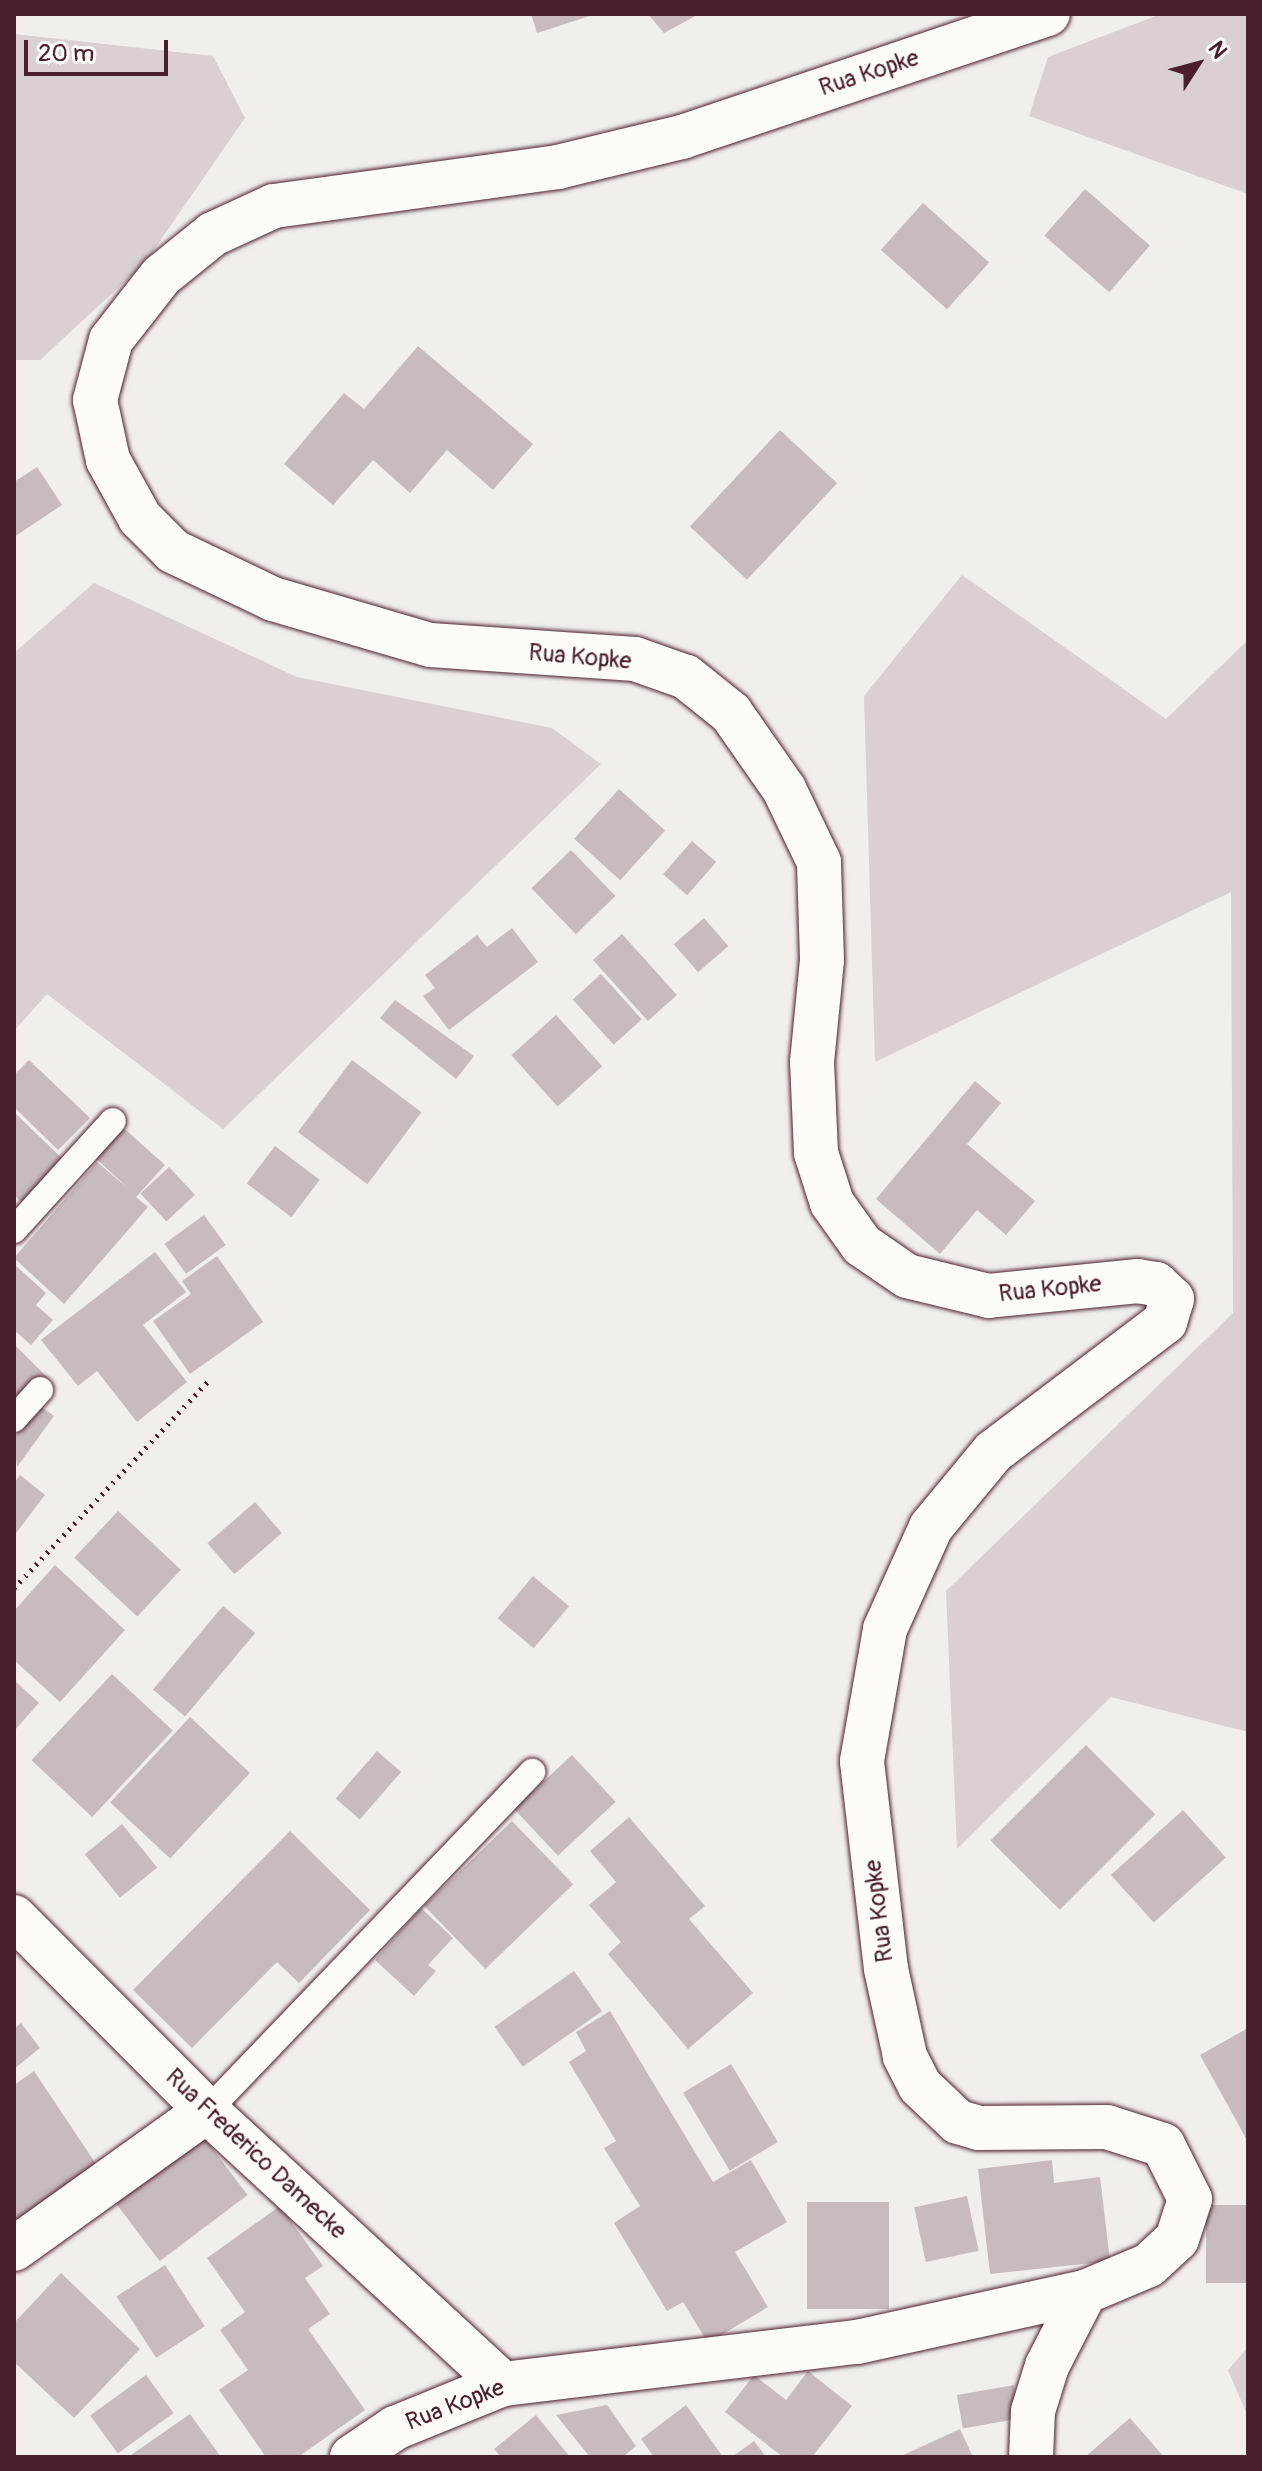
<!DOCTYPE html>
<html>
<head>
<meta charset="utf-8">
<style>
  body { margin:0 }
  #map { position:relative; width:1262px; height:2471px; overflow:hidden; background:#f2efeb; font-family:Pangolin,sans-serif }
  div>[style] { position:absolute }
  [style*='--x'] { left:calc(var(--x)*1px); top:calc(var(--y)*1px); width:calc(var(--w)*1px); rotate:calc(var(--a)*1deg) }
  .green>* { inset:0; background:#d9d0cf }
  .building>* { inset:0; background:#c8bbbb; transform-origin:0 0 }
  .path>* { height:5px; margin-top:-2.5px; transform-origin:0; background:repeating-linear-gradient(90deg,#4a1f2b 0 2px,transparent 0 8px) }
  .roads { filter:drop-shadow(0 0 2px #4a1f2b) drop-shadow(0 0 2px #4a1f2b) }
  .lane>* { height:26px; margin:-13px; padding:0 13px; transform-origin:13px; border-radius:13px; background:#fdfcf7 }
  .street>* { height:44px; margin:-22px; padding:0 22px; transform-origin:22px; border-radius:22px; background:#fdfcf7 }
  span { translate:-50% -50%; white-space:nowrap; text-align:center; line-height:1.15; -webkit-text-stroke:6px #fdfcf7; paint-order:stroke }
  .street-label { font-size:24px; color:#4a1f2b }
  .frame { position:absolute; inset:0; border:16px solid #4a1f2b; pointer-events:none }
  .north { position:absolute; left:1158px; top:24px; width:80px; height:80px; -webkit-text-stroke:6px #fdfcf7; paint-order:stroke; rotate:54deg; font-size:22px; font-weight:700; line-height:32px; text-align:center; color:#4a1f2b }
  .north::after { content:''; display:block; margin:auto; width:28px; height:36px; background:#4a1f2b; clip-path:polygon(50% 0,100% 100%,50% 72%,0 100%) }
  .scale { position:absolute; left:24px; top:40px; width:144px; height:36px; box-sizing:border-box; border:4px solid #4a1f2b; border-top:0; padding-left:10px; font-size:24px; line-height:28px; white-space:nowrap; color:#4a1f2b; -webkit-text-stroke:6px #fdfcf7; paint-order:stroke }
</style>
</head>
<body>
<div id="map">
  <div class="green">
    <div style="clip-path:polygon(1161px 14px,1248px 14px,1248px 194px,1029px 116px,1048px 57px)"></div>
    <div style="clip-path:polygon(14px 34px,213px 56px,245px 118px,144px 264px,40px 360px,14px 360px)"></div>
    <div style="clip-path:polygon(962px 575px,1166px 719px,1248px 640px,1248px 1732px,1111px 1697px,957px 1849px,946px 1591px,1233px 1313px,1231px 892px,875px 1062px,864px 696px)"></div>
    <div style="clip-path:polygon(94px 583px,297px 677px,552px 728px,601px 764px,223px 1129px,47px 994px,14px 1031px,14px 653px)"></div>
    <div style="clip-path:polygon(1248px 2347px,1248px 2417px,1228px 2370px)"></div>
  </div>
  <div class="building">
    <div style="clip-path:polygon(531px 14px,593px 14px,593px 15px,537px 33px)"></div>
    <div style="clip-path:polygon(648px 14px,699px 14px,664px 33px)"></div>
    <div style="left:1085px;top:189px;width:86px;height:62px;rotate:41deg"></div>
    <div style="left:923px;top:203px;width:89px;height:63px;rotate:42deg"></div>
    <div style="clip-path:polygon(418px 346px,533px 444px,493px 490px,447px 450px,410px 493px,373px 460px,333px 505px,284px 464px,344px 393px,364px 409px)"></div>
    <div style="left:780px;top:430px;width:78px;height:132px;rotate:43deg"></div>
    <div style="clip-path:polygon(37px 467px,62px 505px,14px 537px,14px 482px)"></div>
    <div style="left:619px;top:789px;width:62px;height:67px;rotate:42deg"></div>
    <div style="left:692px;top:841px;width:32px;height:44px;rotate:41deg"></div>
    <div style="left:571px;top:850px;width:64px;height:55px;rotate:46deg"></div>
    <div style="left:704px;top:918px;width:37px;height:40px;rotate:49deg"></div>
    <div style="clip-path:polygon(512px 928px,538px 962px,449px 1030px,423px 996px,435px 988px,425px 975px,477px 935px,487px 947px)"></div>
    <div style="left:622px;top:934px;width:82px;height:39px;rotate:48deg"></div>
    <div style="left:601px;top:974px;width:61px;height:38px;rotate:48deg"></div>
    <div style="clip-path:polygon(395px 1000px,474px 1056px,456px 1079px,380px 1018px)"></div>
    <div style="left:556px;top:1015px;width:69px;height:60px;rotate:48deg"></div>
    <div style="clip-path:polygon(29px 1060px,90px 1118px,58px 1150px,14px 1107px,14px 1075px)"></div>
    <div style="left:352px;top:1060px;width:87px;height:90px;rotate:37deg"></div>
    <div style="clip-path:polygon(975px 1081px,1001px 1103px,967px 1144px,1035px 1201px,1006px 1235px,977px 1210px,940px 1254px,876px 1199px)"></div>
    <div style="clip-path:polygon(14px 1112px,68px 1164px,27px 1207px,14px 1195px)"></div>
    <div style="clip-path:polygon(117px 1122px,165px 1165px,136px 1197px,148px 1207px,64px 1304px,14px 1258px,97px 1162px,129px 1189px,90px 1153px)"></div>
    <div style="left:275px;top:1146px;width:56px;height:47px;rotate:37deg"></div>
    <div style="left:169px;top:1167px;width:38px;height:39px;rotate:47deg"></div>
    <div style="left:204px;top:1215px;width:37px;height:49px;rotate:54deg"></div>
    <div style="clip-path:polygon(155px 1252px,186px 1292px,143px 1325px,187px 1382px,137px 1422px,97px 1371px,78px 1386px,41px 1340px)"></div>
    <div style="clip-path:polygon(217px 1256px,263px 1322px,190px 1374px,153px 1321px,191px 1294px,182px 1281px)"></div>
    <div style="clip-path:polygon(14px 1264px,46px 1293px,36px 1305px,53px 1320px,31px 1345px,14px 1330px)"></div>
    <div style="clip-path:polygon(14px 1344px,48px 1378px,14px 1413px)"></div>
    <div style="clip-path:polygon(39px 1405px,54px 1416px,17px 1467px,14px 1438px)"></div>
    <div style="clip-path:polygon(20px 1475px,45px 1495px,14px 1536px,14px 1483px)"></div>
    <div style="left:255px;top:1502px;width:41px;height:63px;rotate:49deg"></div>
    <div style="left:118px;top:1511px;width:86px;height:64px;rotate:43deg"></div>
    <div style="clip-path:polygon(55px 1565px,125px 1630px,60px 1702px,14px 1660px,14px 1611px)"></div>
    <div style="left:533px;top:1576px;width:47px;height:55px;rotate:40deg"></div>
    <div style="left:223px;top:1606px;width:42px;height:109px;rotate:40deg"></div>
    <div style="left:112px;top:1674px;width:83px;height:118px;rotate:43deg"></div>
    <div style="clip-path:polygon(14px 1680px,39px 1703px,14px 1731px)"></div>
    <div style="left:190px;top:1717px;width:82px;height:117px;rotate:43deg"></div>
    <div style="left:1086px;top:1745px;width:98px;height:135px;rotate:45deg"></div>
    <div style="left:377px;top:1751px;width:32px;height:63px;rotate:41deg"></div>
    <div style="left:572px;top:1755px;width:64px;height:79px;rotate:47deg"></div>
    <div style="left:1183px;top:1810px;width:64px;height:97px;rotate:48deg"></div>
    <div style="clip-path:polygon(629px 1817px,705px 1906px,689px 1919px,753px 1993px,688px 2049px,608px 1954px,621px 1942px,589px 1905px,616px 1882px,590px 1851px)"></div>
    <div style="left:512px;top:1821px;width:88px;height:122px;rotate:46deg"></div>
    <div style="left:122px;top:1824px;width:56px;height:48px;rotate:51deg"></div>
    <div style="clip-path:polygon(290px 1831px,370px 1910px,299px 1983px,277px 1962px,192px 2048px,133px 1990px)"></div>
    <div style="clip-path:polygon(421px 1908px,453px 1938px,428px 1965px,436px 1971px,414px 1996px,375px 1960px)"></div>
    <div style="left:574px;top:1971px;width:49px;height:97px;rotate:55deg"></div>
    <div style="clip-path:polygon(610px 2011px,713px 2182px,751px 2160px,787px 2222px,735px 2252px,768px 2307px,708px 2343px,683px 2302px,667px 2311px,614px 2223px,640px 2206px,604px 2148px,616px 2141px,569px 2062px,586px 2051px,576px 2032px)"></div>
    <div style="clip-path:polygon(21px 2023px,40px 2048px,14px 2069px,14px 2029px)"></div>
    <div style="clip-path:polygon(1248px 2028px,1248px 2142px,1200px 2055px)"></div>
    <div style="left:731px;top:2064px;width:91px;height:56px;rotate:59deg"></div>
    <div style="clip-path:polygon(34px 2071px,100px 2170px,14px 2227px,14px 2085px)"></div>
    <div style="left:203px;top:2136px;width:74px;height:110px;rotate:53deg"></div>
    <div style="clip-path:polygon(1052px 2160px,1054px 2183px,1100px 2177px,1110px 2261px,990px 2274px,978px 2169px)"></div>
    <div style="left:967px;top:2196px;width:56px;height:54px;rotate:78deg"></div>
    <div style="left:807px;top:2202px;width:82px;height:107px"></div>
    <div style="left:1248px;top:2205px;width:78px;height:42px;rotate:90deg"></div>
    <div style="clip-path:polygon(280px 2206px,323px 2266px,305px 2278px,330px 2314px,308px 2329px,365px 2410px,298px 2457px,266px 2457px,219px 2390px,248px 2370px,220px 2330px,245px 2312px,207px 2258px)"></div>
    <div style="left:165px;top:2265px;width:73px;height:58px;rotate:57deg"></div>
    <div style="clip-path:polygon(61px 2273px,140px 2349px,74px 2418px,14px 2362px,14px 2323px)"></div>
    <div style="clip-path:polygon(808px 2371px,852px 2406px,812px 2457px,783px 2457px,725px 2412px,754px 2375px,786px 2400px)"></div>
    <div style="left:146px;top:2375px;width:47px;height:69px;rotate:54deg"></div>
    <div style="left:1014px;top:2385px;width:34px;height:58px;rotate:80deg"></div>
    <div style="clip-path:polygon(607px 2405px,636px 2446px,623px 2457px,590px 2457px,556px 2415px)"></div>
    <div style="clip-path:polygon(686px 2405px,723px 2457px,654px 2457px,641px 2439px)"></div>
    <div style="clip-path:polygon(190px 2414px,221px 2457px,128px 2457px,180px 2421px)"></div>
    <div style="clip-path:polygon(536px 2415px,570px 2457px,501px 2457px,494px 2449px)"></div>
    <div style="clip-path:polygon(1130px 2418px,1164px 2457px,1085px 2457px)"></div>
    <div style="clip-path:polygon(960px 2429px,973px 2457px,899px 2457px)"></div>
    <div style="clip-path:polygon(754px 2441px,766px 2457px,732px 2457px)"></div>
  </div>
  <div class="path">
    <div style="--x:14;--y:1588;--w:287;--a:-46.8"></div>
  </div>
  <div class="roads">
    <div class="lane">
      <div style="--x:14;--y:1230;--w:147;--a:-47.8"></div>
      <div style="--x:14;--y:1419;--w:39;--a:-48"></div>
      <div style="--x:207;--y:2111;--w:470;--a:-46.2"></div>
    </div>
    <div class="street">
      <div style="--x:14;--y:1917;--w:274;--a:45.1"></div>
      <div style="--x:207;--y:2111;--w:403;--a:42.7"></div>
      <div style="--x:14;--y:2249;--w:237;--a:-35.6"></div>
      <div style="--x:352;--y:2457;--w:52;--a:-34"></div>
      <div style="--x:395;--y:2428;--w:117;--a:-22.2"></div>
      <div style="--x:503;--y:2384;--w:356;--a:-6.8"></div>
      <div style="--x:857;--y:2342;--w:233;--a:-12.4"></div>
      <div style="--x:1085;--y:2292;--w:69;--a:-22.9"></div>
      <div style="--x:1149;--y:2265;--w:38;--a:-43"></div>
      <div style="--x:1177;--y:2239;--w:42;--a:-72"></div>
      <div style="--x:1190;--y:2199;--w:60;--a:-116.6"></div>
      <div style="--x:1163;--y:2145;--w:59;--a:-162.2"></div>
      <div style="--x:1107;--y:2127;--w:128;--a:179.6"></div>
      <div style="--x:979;--y:2128;--w:22;--a:-164"></div>
      <div style="--x:958;--y:2122;--w:52;--a:-136.5"></div>
      <div style="--x:920;--y:2086;--w:34;--a:-117"></div>
      <div style="--x:905;--y:2056;--w:89;--a:-102.3"></div>
      <div style="--x:886;--y:1969;--w:209;--a:-96.6"></div>
      <div style="--x:862;--y:1761;--w:134;--a:-80.1"></div>
      <div style="--x:885;--y:1629;--w:112;--a:-65.7"></div>
      <div style="--x:931;--y:1527;--w:97;--a:-50.4"></div>
      <div style="--x:993;--y:1452;--w:216;--a:-37.1"></div>
      <div style="--x:1165;--y:1322;--w:24;--a:-73"></div>
      <div style="--x:1172;--y:1299;--w:22;--a:-137"></div>
      <div style="--x:1156;--y:1284;--w:18;--a:-171"></div>
      <div style="--x:1138;--y:1281;--w:150;--a:174.3"></div>
      <div style="--x:989;--y:1296;--w:84;--a:-166.3"></div>
      <div style="--x:907;--y:1276;--w:55;--a:-145.4"></div>
      <div style="--x:862;--y:1245;--w:52;--a:-125.5"></div>
      <div style="--x:832;--y:1203;--w:52;--a:-107.7"></div>
      <div style="--x:816;--y:1153;--w:91;--a:-92.5"></div>
      <div style="--x:812;--y:1062;--w:102;--a:-84.4"></div>
      <div style="--x:822;--y:960;--w:98;--a:-91.8"></div>
      <div style="--x:819;--y:862;--w:81;--a:-115.6"></div>
      <div style="--x:784;--y:789;--w:93;--a:-124.9"></div>
      <div style="--x:731;--y:713;--w:58;--a:-141.3"></div>
      <div style="--x:686;--y:677;--w:54;--a:-160.6"></div>
      <div style="--x:635;--y:659;--w:205;--a:-176.1"></div>
      <div style="--x:430;--y:645;--w:164;--a:-163.7"></div>
      <div style="--x:273;--y:599;--w:111;--a:-154.4"></div>
      <div style="--x:173;--y:551;--w:47;--a:-135"></div>
      <div style="--x:140;--y:518;--w:66;--a:-118.9"></div>
      <div style="--x:108;--y:460;--w:61;--a:-102.2"></div>
      <div style="--x:95;--y:400;--w:62;--a:-75.1"></div>
      <div style="--x:111;--y:340;--w:81;--a:-52"></div>
      <div style="--x:161;--y:276;--w:67;--a:-38.9"></div>
      <div style="--x:213;--y:234;--w:67;--a:-24.7"></div>
      <div style="--x:274;--y:206;--w:287;--a:-7.8"></div>
      <div style="--x:558;--y:167;--w:128;--a:-13.6"></div>
      <div style="--x:682;--y:137;--w:386;--a:-18.6"></div>
      <div style="--x:1031;--y:2457;--w:46;--a:-87.5"></div>
      <div style="--x:1033;--y:2411;--w:47;--a:-72.7"></div>
      <div style="--x:1047;--y:2366;--w:83;--a:-62.8"></div>
    </div>
  </div>
  <div class="street-label">
    <span style="left:869px;top:73px;rotate:-18deg">Rua Kopke</span>
    <span style="left:580px;top:657px;rotate:5deg">Rua Kopke</span>
    <span style="left:1050px;top:1289px;rotate:-6deg">Rua Kopke</span>
    <span style="left:879px;top:1911px;rotate:-97deg">Rua Kopke</span>
    <span style="left:256px;top:2154px;rotate:43deg">Rua Frederico Damecke</span>
    <span style="left:455px;top:2405px;rotate:-21deg">Rua Kopke</span>
  </div>
  <div class="frame"></div>
  <div class="north">N</div>
  <div class="scale">20 m</div>
</div>
</body>
</html>
